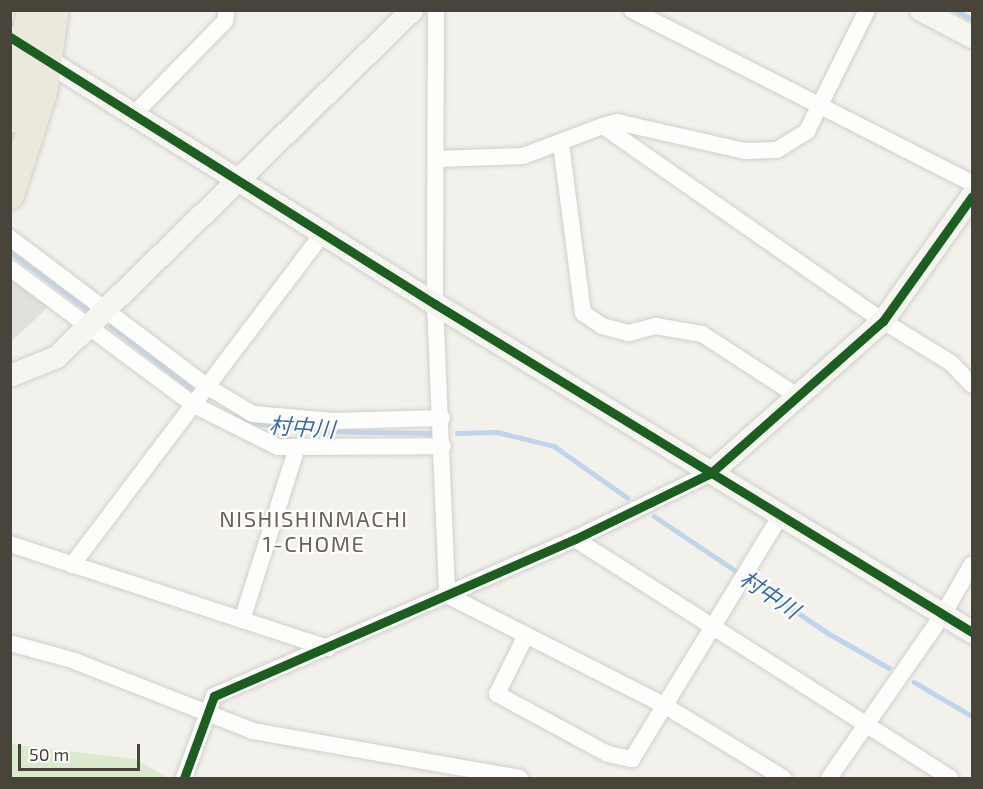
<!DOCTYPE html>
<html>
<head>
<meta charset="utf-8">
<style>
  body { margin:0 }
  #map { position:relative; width:983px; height:789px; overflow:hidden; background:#f2f1ec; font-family:"Exo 2","Noto Sans JP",sans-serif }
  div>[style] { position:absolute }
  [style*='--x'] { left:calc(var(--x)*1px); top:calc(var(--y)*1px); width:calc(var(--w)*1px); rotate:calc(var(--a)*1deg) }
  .green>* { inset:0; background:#dbeace }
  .parking>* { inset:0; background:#e1e0dc }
  .stream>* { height:4.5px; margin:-2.25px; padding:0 2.25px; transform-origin:2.25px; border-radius:2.25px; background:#c0d4ec }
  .roads { filter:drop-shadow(0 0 2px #d0cfca) drop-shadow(0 0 2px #d0cfca) }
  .street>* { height:16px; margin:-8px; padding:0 8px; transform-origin:8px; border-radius:8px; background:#fdfdfc }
  .secondary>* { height:22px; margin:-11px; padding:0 11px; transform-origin:11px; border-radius:11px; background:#f6f6f0 }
  .highway>* { height:28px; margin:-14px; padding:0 14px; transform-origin:14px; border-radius:14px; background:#ebe8dc }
  .cycleway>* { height:9px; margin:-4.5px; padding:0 4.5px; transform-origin:4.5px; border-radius:4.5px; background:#1b5e20 }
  span { translate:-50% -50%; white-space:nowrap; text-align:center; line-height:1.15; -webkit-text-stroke:4.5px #fff; paint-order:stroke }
  .water-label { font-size:22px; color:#3869ad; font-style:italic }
  .neighbourhood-label { font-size:22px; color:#6a6451; letter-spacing:1.5px }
  .frame { position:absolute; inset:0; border:12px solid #484439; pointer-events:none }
  .scale { position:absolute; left:18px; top:744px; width:122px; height:27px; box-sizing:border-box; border:3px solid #484439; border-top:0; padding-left:8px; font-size:18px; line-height:21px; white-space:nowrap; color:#484439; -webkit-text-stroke:4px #fff; paint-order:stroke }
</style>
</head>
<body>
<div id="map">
  <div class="green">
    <div style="clip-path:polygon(11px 744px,135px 759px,168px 778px,11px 778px)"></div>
  </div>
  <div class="parking">
    <div style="clip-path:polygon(11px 277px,49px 306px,11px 342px)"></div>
  </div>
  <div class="stream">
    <div style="--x:956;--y:10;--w:18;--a:29"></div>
    <div style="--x:11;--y:252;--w:94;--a:36.7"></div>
    <div style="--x:111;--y:326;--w:100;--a:37.7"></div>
    <div style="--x:242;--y:421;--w:67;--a:8.6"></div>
    <div style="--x:308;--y:431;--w:128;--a:0.9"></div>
    <div style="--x:457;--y:433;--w:40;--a:-1.4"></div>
    <div style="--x:497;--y:432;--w:59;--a:13.8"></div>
    <div style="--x:554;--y:446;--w:90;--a:35.1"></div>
    <div style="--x:654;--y:516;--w:210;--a:33.9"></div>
    <div style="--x:828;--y:633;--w:70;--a:29.8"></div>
    <div style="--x:914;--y:682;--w:67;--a:30.4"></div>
  </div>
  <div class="roads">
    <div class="street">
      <div style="--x:436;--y:10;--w:294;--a:90.2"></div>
      <div style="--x:435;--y:304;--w:291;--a:87.6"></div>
      <div style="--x:632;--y:10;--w:381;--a:27"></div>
      <div style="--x:136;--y:112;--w:127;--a:-45.6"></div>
      <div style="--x:225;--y:21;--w:11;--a:-80"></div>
      <div style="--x:603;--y:126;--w:15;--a:-16"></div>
      <div style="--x:617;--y:122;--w:131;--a:12.8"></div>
      <div style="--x:745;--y:151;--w:32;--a:-2"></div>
      <div style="--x:777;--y:150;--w:36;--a:-32"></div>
      <div style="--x:807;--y:131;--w:135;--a:-63.6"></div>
      <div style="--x:561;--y:144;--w:170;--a:82.6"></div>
      <div style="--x:583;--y:313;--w:23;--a:34"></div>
      <div style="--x:602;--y:326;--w:28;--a:15"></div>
      <div style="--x:629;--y:333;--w:28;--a:-15"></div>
      <div style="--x:656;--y:326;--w:47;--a:9.9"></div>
      <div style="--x:702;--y:334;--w:112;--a:33"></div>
      <div style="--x:437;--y:159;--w:86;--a:-2"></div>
      <div style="--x:523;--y:156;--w:85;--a:-20.6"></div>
      <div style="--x:603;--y:126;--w:341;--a:34.9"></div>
      <div style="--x:883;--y:321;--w:80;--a:31.7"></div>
      <div style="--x:951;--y:363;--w:30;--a:46"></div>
      <div style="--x:10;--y:238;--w:248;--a:37"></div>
      <div style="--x:208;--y:387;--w:52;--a:31"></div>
      <div style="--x:253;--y:414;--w:80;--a:5"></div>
      <div style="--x:333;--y:421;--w:109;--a:-1.6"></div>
      <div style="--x:10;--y:268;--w:229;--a:36.7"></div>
      <div style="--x:194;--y:405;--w:94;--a:26.6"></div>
      <div style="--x:278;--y:447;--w:165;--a:-0.3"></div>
      <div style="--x:575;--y:539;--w:445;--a:32.5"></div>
      <div style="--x:10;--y:544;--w:335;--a:18.1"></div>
      <div style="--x:72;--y:565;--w:418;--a:-52.9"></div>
      <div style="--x:447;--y:595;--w:243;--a:26.9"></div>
      <div style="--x:664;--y:705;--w:140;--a:31.5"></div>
      <div style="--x:242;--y:620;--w:181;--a:-72.3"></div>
      <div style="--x:526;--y:635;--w:66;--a:116.2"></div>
      <div style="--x:497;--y:694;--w:126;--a:28.4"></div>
      <div style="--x:608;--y:754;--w:25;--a:12"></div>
      <div style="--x:632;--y:759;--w:286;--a:-58.6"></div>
      <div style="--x:10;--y:643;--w:64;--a:15.3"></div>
      <div style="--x:72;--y:660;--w:194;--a:21.4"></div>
      <div style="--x:253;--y:731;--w:271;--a:10"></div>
      <div style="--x:184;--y:778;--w:87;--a:-69.9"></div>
      <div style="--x:214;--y:696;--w:394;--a:-23.5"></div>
      <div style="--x:575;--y:539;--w:151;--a:-25.9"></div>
      <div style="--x:829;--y:778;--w:201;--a:-55.1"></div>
      <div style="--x:944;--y:613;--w:56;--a:-60.3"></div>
    </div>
    <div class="secondary">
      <div style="--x:921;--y:10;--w:58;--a:27.9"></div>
      <div style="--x:10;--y:37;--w:502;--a:32.14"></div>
      <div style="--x:435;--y:304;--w:629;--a:31.42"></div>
      <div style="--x:10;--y:376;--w:51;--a:-22"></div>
      <div style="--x:57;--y:357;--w:496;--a:-44.3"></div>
      <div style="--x:711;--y:473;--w:230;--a:-41.5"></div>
      <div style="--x:883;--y:321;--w:153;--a:-54.5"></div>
    </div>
    <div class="highway">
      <div style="--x:10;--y:119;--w:111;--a:-79.1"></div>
      <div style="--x:10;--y:195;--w:107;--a:-72.1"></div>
      <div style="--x:43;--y:93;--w:84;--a:-81.8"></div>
    </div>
  </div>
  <div class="cycleway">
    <div style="--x:10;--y:37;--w:502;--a:32.14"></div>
    <div style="--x:435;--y:304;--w:629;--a:31.42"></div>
    <div style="--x:184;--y:778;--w:87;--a:-69.9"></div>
    <div style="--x:214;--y:696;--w:394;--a:-23.5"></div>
    <div style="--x:575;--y:539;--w:151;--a:-25.9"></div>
    <div style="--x:711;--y:473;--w:230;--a:-41.5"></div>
    <div style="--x:883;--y:321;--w:153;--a:-54.5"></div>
  </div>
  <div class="water-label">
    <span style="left:302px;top:427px;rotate:4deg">村中川</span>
    <span style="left:770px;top:594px;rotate:34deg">村中川</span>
  </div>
  <div class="neighbourhood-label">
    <span style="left:314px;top:531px">NISHISHINMACHI<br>1-CHOME</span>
  </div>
  <div class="frame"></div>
  <div class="scale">50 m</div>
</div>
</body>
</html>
